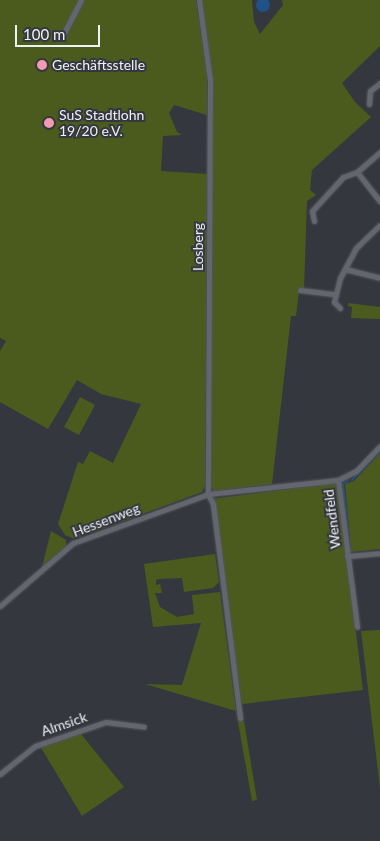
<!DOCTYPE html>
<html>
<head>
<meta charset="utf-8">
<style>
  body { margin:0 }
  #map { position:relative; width:380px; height:841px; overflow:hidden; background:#34373e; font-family:Lato,sans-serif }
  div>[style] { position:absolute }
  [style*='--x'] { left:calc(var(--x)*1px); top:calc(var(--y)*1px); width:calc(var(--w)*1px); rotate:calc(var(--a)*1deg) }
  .green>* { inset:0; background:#4b5b1e; transform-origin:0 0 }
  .water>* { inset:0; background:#205287 }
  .round { border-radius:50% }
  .stream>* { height:2px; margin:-1px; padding:0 1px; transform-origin:1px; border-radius:1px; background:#205287 }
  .roads { filter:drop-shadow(0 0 1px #53555b) drop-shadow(0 0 1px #53555b) }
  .minor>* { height:5px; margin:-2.5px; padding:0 2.5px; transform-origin:2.5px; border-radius:2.5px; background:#63666e }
  .dots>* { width:14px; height:14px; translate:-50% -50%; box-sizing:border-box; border:2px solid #34373e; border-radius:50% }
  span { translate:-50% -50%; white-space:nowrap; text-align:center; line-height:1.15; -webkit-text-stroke:4px #34373e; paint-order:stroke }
  .poi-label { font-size:14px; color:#eff1f6 }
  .left { translate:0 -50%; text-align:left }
  .street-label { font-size:14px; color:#eff1f6 }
  .scale { position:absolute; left:15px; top:25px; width:85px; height:22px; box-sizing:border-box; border:2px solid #eff1f6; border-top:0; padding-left:6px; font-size:15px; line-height:18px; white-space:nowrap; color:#eff1f6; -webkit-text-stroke:4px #34373e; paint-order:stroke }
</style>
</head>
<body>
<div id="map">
  <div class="green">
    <div style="clip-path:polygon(0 0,196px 0,207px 77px,207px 115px,174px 105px,169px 113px,177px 132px,182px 135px,163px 136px,161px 171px,207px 174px,205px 486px,202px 492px,75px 539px,65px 535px,58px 524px,78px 462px,83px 464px,90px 451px,113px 463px,141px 404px,101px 394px,77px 380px,48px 429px,0 402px,0 351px,6px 341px,0 338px)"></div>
    <div style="clip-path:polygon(202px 0,252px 0,254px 22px,260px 34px,283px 5px,282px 0,380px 0,380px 46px,342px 83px,355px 102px,371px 117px,312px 170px,310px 190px,316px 195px,307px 201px,304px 289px,299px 291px,296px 316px,291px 316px,272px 484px,214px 491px,210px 486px,212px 77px)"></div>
    <div style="clip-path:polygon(348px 303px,380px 307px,380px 319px,351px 318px,352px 307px,348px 306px)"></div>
    <div style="left:80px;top:397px;width:17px;height:34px;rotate:28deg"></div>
    <div style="clip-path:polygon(380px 453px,380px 549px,351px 552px,345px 484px,354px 481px)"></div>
    <div style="clip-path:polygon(334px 483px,338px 485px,363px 690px,242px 704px,212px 499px)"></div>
    <div style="clip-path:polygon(51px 531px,66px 540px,66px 546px,42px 567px)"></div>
    <div style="clip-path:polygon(215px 554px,219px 582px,213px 588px,184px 592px,182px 578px,160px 579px,156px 580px,156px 585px,160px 584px,162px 593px,155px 593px,160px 607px,177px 617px,194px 614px,192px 595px,220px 592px,236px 711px,145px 684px,182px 685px,201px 623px,153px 627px,144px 564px)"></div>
    <div style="clip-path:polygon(380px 630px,380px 788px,361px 631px)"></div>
    <div style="clip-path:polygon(244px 721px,257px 800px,252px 801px,238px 722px)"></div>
    <div style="clip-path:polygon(81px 734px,124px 787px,82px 816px,40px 746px)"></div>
  </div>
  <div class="water">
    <div class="round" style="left:256px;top:-2px;width:14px;height:14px"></div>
  </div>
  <div class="stream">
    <div style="--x:352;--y:480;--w:40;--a:-46"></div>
    <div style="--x:348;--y:481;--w:6;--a:149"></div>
    <div style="--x:343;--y:484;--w:68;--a:84.1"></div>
  </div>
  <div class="roads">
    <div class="minor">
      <div style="--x:199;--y:0;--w:81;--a:82.2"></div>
      <div style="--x:210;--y:80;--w:414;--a:90.3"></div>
      <div style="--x:208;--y:494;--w:11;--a:63"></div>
      <div style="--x:213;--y:504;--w:216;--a:82.8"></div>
      <div style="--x:61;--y:39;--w:44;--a:-62.9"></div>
      <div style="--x:369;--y:104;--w:13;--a:-86"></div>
      <div style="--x:370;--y:91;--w:13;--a:-39"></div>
      <div style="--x:357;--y:172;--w:37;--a:52"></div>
      <div style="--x:314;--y:221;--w:10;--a:-101"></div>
      <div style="--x:312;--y:211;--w:46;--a:-47.6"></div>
      <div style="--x:343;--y:177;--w:15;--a:-20"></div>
      <div style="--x:357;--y:172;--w:30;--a:-41"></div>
      <div style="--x:345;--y:269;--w:36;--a:14"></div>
      <div style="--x:300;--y:290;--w:35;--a:7"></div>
      <div style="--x:340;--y:308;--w:8;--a:-135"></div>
      <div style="--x:334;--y:302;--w:25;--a:-76"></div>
      <div style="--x:340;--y:278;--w:34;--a:-62"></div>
      <div style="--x:356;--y:248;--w:33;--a:-44"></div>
      <div style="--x:338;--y:480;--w:148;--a:82.6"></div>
      <div style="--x:347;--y:556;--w:33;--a:-5"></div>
      <div style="--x:0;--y:606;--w:96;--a:-40.8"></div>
      <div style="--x:73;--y:543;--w:144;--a:-19.9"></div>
      <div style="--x:208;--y:494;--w:131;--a:-6.1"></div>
      <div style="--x:338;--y:480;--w:20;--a:-27"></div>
      <div style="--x:356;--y:471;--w:35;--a:-46"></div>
      <div style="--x:0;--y:774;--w:45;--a:-38.7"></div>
      <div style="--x:35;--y:746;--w:75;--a:-18.7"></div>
      <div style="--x:106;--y:722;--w:38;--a:7"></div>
    </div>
  </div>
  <div class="dots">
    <div style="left:42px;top:65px;background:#f29ab0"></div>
    <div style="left:49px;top:123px;background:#f29ab0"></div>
  </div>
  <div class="poi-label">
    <span class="left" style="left:52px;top:65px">Geschäftsstelle</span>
    <span class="left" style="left:59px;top:123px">SuS Stadtlohn<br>19/20 e.V.</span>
  </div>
  <div class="street-label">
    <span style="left:198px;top:247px;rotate:-90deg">Losberg</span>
    <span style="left:332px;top:519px;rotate:-97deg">Wendfeld</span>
    <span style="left:106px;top:520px;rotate:-21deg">Hessenweg</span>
    <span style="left:64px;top:724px;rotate:-19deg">Almsick</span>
  </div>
  <div class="scale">100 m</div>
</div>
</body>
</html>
